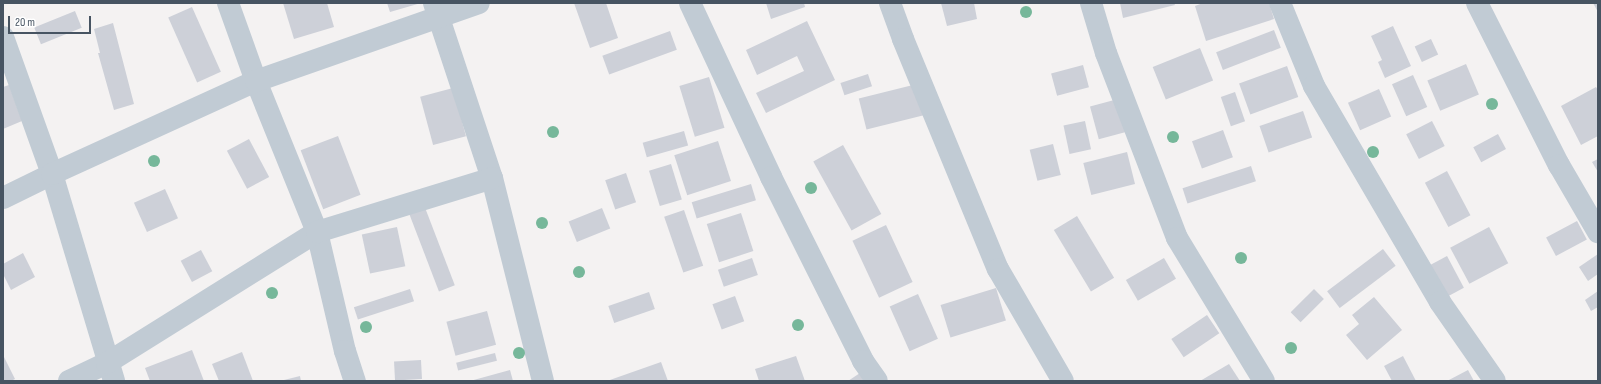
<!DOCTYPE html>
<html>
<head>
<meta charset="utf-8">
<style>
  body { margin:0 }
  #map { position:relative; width:1601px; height:384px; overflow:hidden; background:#f4f2f2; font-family:"Sofia Sans Condensed",sans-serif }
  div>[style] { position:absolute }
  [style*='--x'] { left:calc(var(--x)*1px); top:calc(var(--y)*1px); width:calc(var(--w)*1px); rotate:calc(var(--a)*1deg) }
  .building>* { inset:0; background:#cdd0d8; transform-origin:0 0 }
  .minor>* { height:22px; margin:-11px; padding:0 11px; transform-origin:11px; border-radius:11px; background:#c1cbd4 }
  .trees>* { width:12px; height:12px; margin:-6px; border-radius:50%; background:#76b79a }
  span { translate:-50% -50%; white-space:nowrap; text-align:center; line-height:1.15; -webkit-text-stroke:3.5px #fff; paint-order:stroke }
  .frame { position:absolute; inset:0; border:4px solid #475462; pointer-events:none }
  .scale { position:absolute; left:8px; top:16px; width:83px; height:18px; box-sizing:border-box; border:2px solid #475462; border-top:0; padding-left:5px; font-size:12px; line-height:14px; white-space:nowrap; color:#475462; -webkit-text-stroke:3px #fff; paint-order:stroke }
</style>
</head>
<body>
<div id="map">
  <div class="building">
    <div style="clip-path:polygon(283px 3px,327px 3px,334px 27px,294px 39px)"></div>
    <div style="clip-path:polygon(387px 3px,421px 3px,390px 12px)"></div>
    <div style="clip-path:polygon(574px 3px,606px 3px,618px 38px,590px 48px)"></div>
    <div style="clip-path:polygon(766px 3px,804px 3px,805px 7px,771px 19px)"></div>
    <div style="clip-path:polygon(941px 3px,974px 3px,977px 19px,947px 26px)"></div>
    <div style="clip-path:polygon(1120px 3px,1174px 3px,1175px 5px,1123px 18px)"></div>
    <div style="clip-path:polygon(1203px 3px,1269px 3px,1274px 19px,1206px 41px,1195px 6px)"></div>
    <div style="clip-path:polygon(1593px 3px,1598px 3px,1598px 12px)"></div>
    <div style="left:192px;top:7px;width:71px;height:26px;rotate:66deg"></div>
    <div style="left:75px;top:11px;width:18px;height:44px;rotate:68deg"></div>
    <div style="clip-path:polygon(807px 21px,835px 80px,766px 113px,756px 93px,804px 71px,797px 56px,757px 75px,746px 50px)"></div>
    <div style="clip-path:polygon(113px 23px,134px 104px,114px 110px,98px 53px,100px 53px,94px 29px)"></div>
    <div style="clip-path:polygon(1393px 26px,1411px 66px,1385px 78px,1378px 62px,1382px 60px,1371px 36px)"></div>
    <div style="left:1274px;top:30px;width:19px;height:62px;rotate:69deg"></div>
    <div style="left:670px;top:31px;width:20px;height:72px;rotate:70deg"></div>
    <div style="left:1431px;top:39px;width:17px;height:18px;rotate:65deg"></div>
    <div style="left:1200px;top:48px;width:35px;height:51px;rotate:68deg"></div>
    <div style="left:1466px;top:64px;width:33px;height:42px;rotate:67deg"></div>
    <div style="left:1083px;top:65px;width:23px;height:33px;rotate:75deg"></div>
    <div style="left:1287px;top:66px;width:33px;height:51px;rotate:70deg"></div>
    <div style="left:868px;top:74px;width:13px;height:29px;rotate:72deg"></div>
    <div style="left:1413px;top:75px;width:35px;height:23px;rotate:66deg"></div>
    <div style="left:709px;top:77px;width:53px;height:31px;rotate:73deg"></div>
    <div style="left:917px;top:84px;width:32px;height:60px;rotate:76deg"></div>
    <div style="clip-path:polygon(9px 85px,22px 121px,3px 129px,3px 87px)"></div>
    <div style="clip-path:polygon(1596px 87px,1598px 90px,1598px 136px,1581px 145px,1561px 106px)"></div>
    <div style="left:453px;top:88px;width:50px;height:34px;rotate:75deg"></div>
    <div style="left:1379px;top:89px;width:30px;height:34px;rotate:66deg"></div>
    <div style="left:1235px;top:92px;width:31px;height:15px;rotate:71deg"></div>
    <div style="left:1118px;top:99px;width:34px;height:29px;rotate:75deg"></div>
    <div style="left:1303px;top:111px;width:28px;height:46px;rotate:71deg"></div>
    <div style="left:1085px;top:121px;width:29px;height:22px;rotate:78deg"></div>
    <div style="left:1432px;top:121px;width:28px;height:29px;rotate:63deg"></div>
    <div style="left:1223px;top:130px;width:29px;height:33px;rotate:70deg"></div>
    <div style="left:684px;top:131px;width:15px;height:43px;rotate:74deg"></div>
    <div style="left:1498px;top:134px;width:17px;height:28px;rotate:62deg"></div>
    <div style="left:338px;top:136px;width:63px;height:40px;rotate:69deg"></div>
    <div style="left:249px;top:139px;width:43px;height:25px;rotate:62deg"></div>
    <div style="left:718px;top:141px;width:42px;height:46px;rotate:72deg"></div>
    <div style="left:1053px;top:144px;width:32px;height:24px;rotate:76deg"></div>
    <div style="left:843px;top:145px;width:79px;height:34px;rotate:61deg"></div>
    <div style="left:1127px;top:152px;width:33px;height:45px;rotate:76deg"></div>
    <div style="clip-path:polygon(1598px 159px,1598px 172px,1592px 162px)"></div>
    <div style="left:671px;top:164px;width:37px;height:23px;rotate:73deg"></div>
    <div style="left:1251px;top:166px;width:16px;height:72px;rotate:72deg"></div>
    <div style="left:1447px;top:171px;width:50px;height:25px;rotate:62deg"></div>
    <div style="left:626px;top:173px;width:31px;height:22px;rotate:71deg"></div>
    <div style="left:751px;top:184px;width:17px;height:62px;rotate:73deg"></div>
    <div style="left:165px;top:189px;width:32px;height:34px;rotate:66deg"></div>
    <div style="left:424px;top:205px;width:86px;height:17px;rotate:69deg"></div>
    <div style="left:602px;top:208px;width:22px;height:36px;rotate:68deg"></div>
    <div style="left:684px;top:210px;width:59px;height:21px;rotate:71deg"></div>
    <div style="left:741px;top:213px;width:40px;height:36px;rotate:72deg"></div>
    <div style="left:1077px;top:216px;width:72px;height:27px;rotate:59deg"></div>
    <div style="left:1577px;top:221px;width:21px;height:35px;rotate:62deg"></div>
    <div style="left:886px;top:225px;width:63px;height:37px;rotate:65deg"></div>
    <div style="left:397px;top:227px;width:40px;height:36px;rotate:78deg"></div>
    <div style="left:1489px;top:227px;width:41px;height:44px;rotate:62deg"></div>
    <div style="left:1383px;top:249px;width:21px;height:70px;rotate:53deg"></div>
    <div style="left:201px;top:250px;width:24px;height:23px;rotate:62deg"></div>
    <div style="clip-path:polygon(23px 253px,35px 277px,11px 290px,3px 274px,3px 264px)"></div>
    <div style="clip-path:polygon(1598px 254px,1598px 274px,1588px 281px,1579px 267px)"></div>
    <div style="left:1447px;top:256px;width:36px;height:19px;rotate:62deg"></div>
    <div style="left:752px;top:258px;width:18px;height:36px;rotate:71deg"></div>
    <div style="left:1164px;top:258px;width:24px;height:44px;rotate:60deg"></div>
    <div style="left:996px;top:288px;width:34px;height:58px;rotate:73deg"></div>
    <div style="left:410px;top:289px;width:13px;height:59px;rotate:72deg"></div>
    <div style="left:1314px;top:289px;width:14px;height:33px;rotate:45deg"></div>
    <div style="clip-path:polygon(1598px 291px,1598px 307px,1591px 311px,1585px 300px)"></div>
    <div style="left:649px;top:292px;width:18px;height:43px;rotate:71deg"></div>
    <div style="left:918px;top:294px;width:49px;height:31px;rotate:66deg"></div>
    <div style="left:735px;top:296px;width:27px;height:24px;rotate:70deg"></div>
    <div style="clip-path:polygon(1374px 297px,1402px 330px,1367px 360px,1346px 335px,1359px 324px,1352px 315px)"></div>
    <div style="left:487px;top:311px;width:35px;height:42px;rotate:75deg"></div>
    <div style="left:1207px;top:315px;width:22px;height:43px;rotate:56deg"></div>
    <div style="clip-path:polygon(192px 350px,204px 381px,150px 381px,145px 368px)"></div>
    <div style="clip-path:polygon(242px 352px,253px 381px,219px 381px,212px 364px)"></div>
    <div style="left:495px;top:353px;width:8px;height:40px;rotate:76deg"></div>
    <div style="clip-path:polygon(3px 355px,15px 379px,11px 381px,3px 381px)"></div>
    <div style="clip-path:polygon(796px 356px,805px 381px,759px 381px,755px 369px)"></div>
    <div style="clip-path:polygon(1403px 356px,1416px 381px,1392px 381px,1384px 366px)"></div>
    <div style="left:421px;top:360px;width:19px;height:27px;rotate:87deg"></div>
    <div style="clip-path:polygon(661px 362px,668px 381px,607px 381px)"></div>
    <div style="clip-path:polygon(1229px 364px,1240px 381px,1200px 381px)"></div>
    <div style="clip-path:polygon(510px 370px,513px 381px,470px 381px)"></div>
    <div style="clip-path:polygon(1468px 370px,1474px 381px,1447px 381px)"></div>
    <div style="clip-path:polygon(863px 371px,870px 381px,848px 381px)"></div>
    <div style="clip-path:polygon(300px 376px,301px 381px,284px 381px,284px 380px)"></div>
  </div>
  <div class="minor">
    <div style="--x:228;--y:3;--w:83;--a:70.3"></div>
    <div style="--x:256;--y:81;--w:163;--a:68"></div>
    <div style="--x:317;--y:232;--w:122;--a:76.8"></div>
    <div style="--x:345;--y:351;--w:32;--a:72"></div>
    <div style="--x:434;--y:3;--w:184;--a:71.7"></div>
    <div style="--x:492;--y:178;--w:209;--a:75.9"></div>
    <div style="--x:690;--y:3;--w:192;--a:65"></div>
    <div style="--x:771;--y:177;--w:206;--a:63.4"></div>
    <div style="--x:863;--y:361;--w:24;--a:55"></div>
    <div style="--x:890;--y:3;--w:38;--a:70"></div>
    <div style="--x:903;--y:39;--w:249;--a:67.6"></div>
    <div style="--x:998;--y:269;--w:129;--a:59.9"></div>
    <div style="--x:1091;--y:3;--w:52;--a:73.3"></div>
    <div style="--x:1106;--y:53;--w:198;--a:69"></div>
    <div style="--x:1177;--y:238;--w:167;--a:58.7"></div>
    <div style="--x:1280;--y:3;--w:90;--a:67.7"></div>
    <div style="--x:1314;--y:86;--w:250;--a:59.7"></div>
    <div style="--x:1440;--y:302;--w:96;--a:55.2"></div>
    <div style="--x:1477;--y:3;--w:182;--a:63.2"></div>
    <div style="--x:1559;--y:165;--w:78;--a:59.8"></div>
    <div style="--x:3;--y:37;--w:145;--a:70.3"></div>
    <div style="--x:52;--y:174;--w:216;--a:73.3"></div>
    <div style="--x:3;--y:198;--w:55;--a:-26.1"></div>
    <div style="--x:52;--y:174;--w:224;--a:-24.5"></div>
    <div style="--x:256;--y:81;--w:236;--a:-19.3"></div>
    <div style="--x:69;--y:381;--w:42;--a:-25.3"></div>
    <div style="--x:107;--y:363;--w:248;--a:-32"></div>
    <div style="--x:317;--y:232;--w:183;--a:-17.1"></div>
  </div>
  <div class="trees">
    <div style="left:1026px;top:12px"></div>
    <div style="left:1492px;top:104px"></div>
    <div style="left:553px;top:132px"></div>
    <div style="left:1173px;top:137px"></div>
    <div style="left:1373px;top:152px"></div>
    <div style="left:154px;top:161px"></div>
    <div style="left:811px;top:188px"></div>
    <div style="left:542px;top:223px"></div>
    <div style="left:1241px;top:258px"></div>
    <div style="left:579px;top:272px"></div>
    <div style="left:272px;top:293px"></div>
    <div style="left:798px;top:325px"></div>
    <div style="left:366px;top:327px"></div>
    <div style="left:1291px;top:348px"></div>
    <div style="left:519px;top:353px"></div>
  </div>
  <div class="frame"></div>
  <div class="scale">20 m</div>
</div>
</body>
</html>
